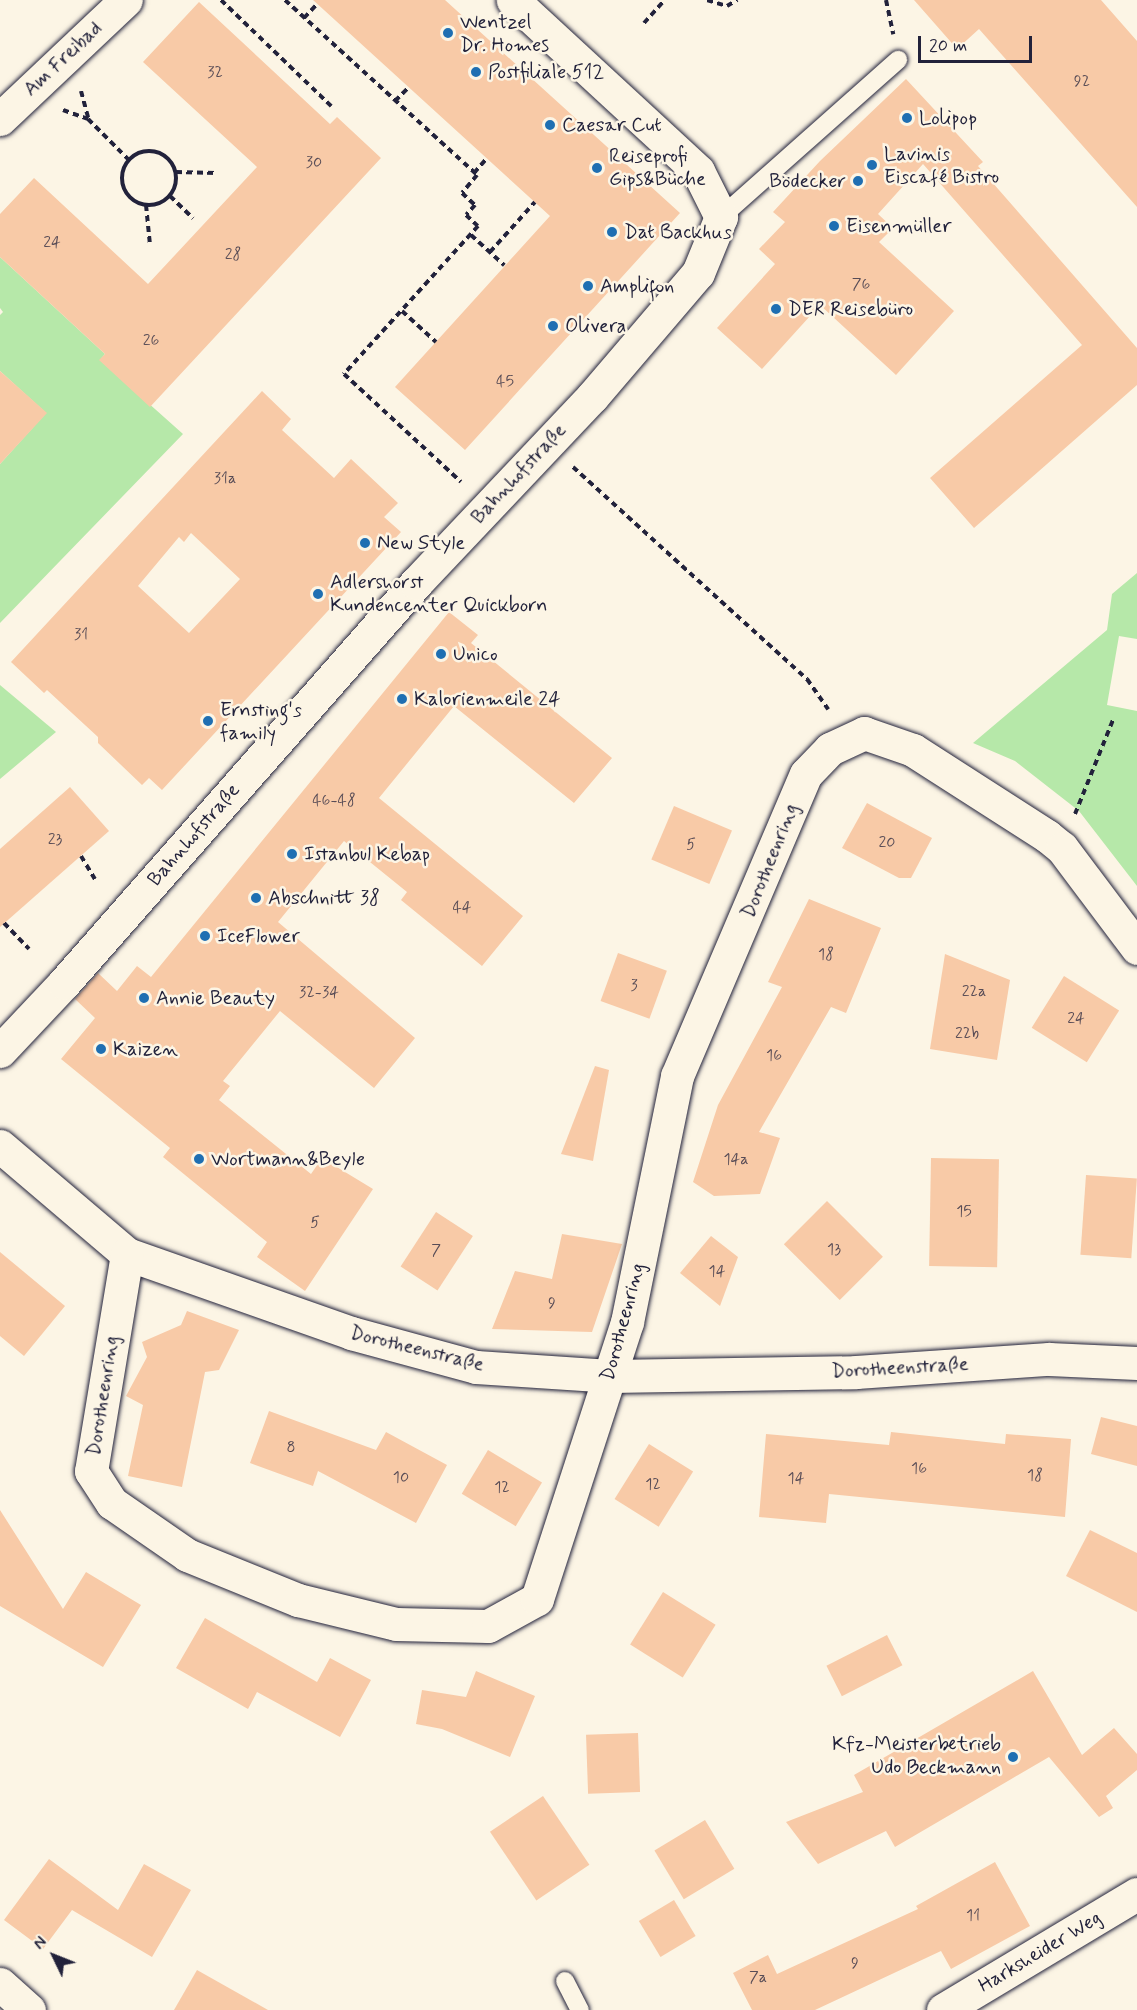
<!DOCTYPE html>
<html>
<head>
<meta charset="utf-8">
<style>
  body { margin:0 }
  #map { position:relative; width:1137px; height:2010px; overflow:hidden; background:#fcf5e5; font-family:Mynerve,sans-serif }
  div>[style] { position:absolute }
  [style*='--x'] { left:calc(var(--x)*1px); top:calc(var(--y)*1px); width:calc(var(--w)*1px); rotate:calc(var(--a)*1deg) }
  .green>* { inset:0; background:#b6e8a9 }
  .building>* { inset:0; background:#f8caa7; transform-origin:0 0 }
  .path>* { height:4px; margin-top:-2px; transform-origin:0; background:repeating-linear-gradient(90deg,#22223b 0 6px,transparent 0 10.5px) }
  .path>.ring { margin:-2px; padding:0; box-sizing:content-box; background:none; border:4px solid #22223b; border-radius:50% }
  .roads { filter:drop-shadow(0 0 2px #22223b) drop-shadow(0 0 2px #22223b) }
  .lane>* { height:18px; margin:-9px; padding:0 9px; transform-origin:9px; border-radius:9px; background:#fcf5e5 }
  .street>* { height:33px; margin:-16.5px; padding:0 16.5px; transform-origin:16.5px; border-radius:16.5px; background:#fcf5e5 }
  .secondary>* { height:33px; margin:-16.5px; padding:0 16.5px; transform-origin:16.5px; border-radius:16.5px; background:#fcf5e5 }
  .dots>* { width:16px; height:16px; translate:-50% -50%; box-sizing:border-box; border:3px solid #fcf5e5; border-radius:50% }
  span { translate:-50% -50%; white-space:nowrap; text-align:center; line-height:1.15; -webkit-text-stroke:5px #fcf5e5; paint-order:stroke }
  .number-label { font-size:16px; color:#584c56 }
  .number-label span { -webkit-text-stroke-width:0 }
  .poi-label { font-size:20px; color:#22223b }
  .left { translate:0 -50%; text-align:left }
  .right { translate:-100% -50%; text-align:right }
  .street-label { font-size:20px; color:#22223b }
  .north { position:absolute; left:24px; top:1926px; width:60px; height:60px; -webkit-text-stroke:4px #fcf5e5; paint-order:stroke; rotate:313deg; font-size:16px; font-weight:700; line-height:24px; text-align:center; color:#22223b }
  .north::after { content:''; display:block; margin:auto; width:21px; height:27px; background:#22223b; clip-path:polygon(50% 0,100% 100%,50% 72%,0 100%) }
  .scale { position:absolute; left:918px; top:36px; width:114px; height:27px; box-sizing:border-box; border:3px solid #22223b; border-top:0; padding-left:8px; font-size:18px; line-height:21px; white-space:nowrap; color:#22223b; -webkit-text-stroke:4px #fcf5e5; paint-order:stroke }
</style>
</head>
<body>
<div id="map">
  <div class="green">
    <div style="clip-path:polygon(0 257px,105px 354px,100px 360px,183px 434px,0 623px,0 464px,46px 413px,0 371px,0 315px,3px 312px,0 308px)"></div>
    <div style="clip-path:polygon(1137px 573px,1137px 639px,1119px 636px,1107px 705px,1137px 711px,1137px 886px,1079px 811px,1015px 761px,973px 743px,1107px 630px,1112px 594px)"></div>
    <div style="clip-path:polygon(0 685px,56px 732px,0 779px)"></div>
  </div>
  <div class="building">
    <div style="clip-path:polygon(313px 0,445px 0,680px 213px,465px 450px,395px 387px,550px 216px)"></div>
    <div style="clip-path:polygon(914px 0,1101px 0,1137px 41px,1137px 207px,979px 29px,957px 49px)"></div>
    <div style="clip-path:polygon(199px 2px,330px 124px,337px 117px,381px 158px,150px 407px,99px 360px,105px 354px,0 257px,0 214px,34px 178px,148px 284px,257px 167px,143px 62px)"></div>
    <div style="clip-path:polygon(906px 79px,983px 162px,978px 166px,1137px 348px,1137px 385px,974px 528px,930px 478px,1082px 345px,923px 164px,878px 214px,893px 228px,879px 242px,954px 311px,896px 375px,820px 305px,762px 369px,717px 328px,775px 264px,759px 249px,785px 222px,773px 212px,820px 161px)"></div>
    <div style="clip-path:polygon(0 371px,47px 413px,0 464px)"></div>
    <div style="clip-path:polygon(evenodd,262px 391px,291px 419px,282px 430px,334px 478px,351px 459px,398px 503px,384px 517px,401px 532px,162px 790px,149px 778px,142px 785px,98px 743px,98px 737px,47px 690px,44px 693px,11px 662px,262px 391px,191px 533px,240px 579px,189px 633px,138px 586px,179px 537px,184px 542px,191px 533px)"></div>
    <div style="clip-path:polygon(449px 612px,478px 635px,471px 643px,612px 758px,574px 803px,454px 706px,379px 798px,523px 916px,482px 966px,401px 900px,407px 892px,344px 841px,278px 922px,415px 1038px,374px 1088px,280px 1011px,223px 1081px,230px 1086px,219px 1100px,311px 1174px,322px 1158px,373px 1189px,305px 1291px,257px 1257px,267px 1242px,163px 1157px,170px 1148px,61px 1059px,95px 1018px,75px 999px,98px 973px,117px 991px,137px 966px,151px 977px)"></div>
    <div style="clip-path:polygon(70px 787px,109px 831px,0 927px,0 849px)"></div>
    <div style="clip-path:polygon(867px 803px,932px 838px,911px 878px,899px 878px,842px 848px)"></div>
    <div style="left:674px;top:806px;width:63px;height:58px;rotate:23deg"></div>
    <div style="clip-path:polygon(809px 899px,881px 928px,846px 1013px,831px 1007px,759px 1132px,780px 1138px,760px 1194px,714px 1196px,693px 1182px,718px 1105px,782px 987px,768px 982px)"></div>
    <div style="left:618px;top:953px;width:52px;height:51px;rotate:20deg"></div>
    <div style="clip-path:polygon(945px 954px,1010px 980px,997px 1060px,930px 1049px)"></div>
    <div style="left:1064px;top:976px;width:65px;height:61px;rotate:32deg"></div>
    <div style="clip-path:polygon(595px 1066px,609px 1070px,593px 1161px,561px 1154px)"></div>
    <div style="left:931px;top:1158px;width:68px;height:108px;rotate:1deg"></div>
    <div style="left:1086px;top:1175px;width:51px;height:80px;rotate:4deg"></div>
    <div style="left:827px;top:1201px;width:79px;height:61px;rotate:45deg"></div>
    <div style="left:436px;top:1212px;width:44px;height:65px;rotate:33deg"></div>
    <div style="clip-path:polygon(562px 1234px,622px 1244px,592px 1332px,492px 1329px,515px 1271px,552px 1279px)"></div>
    <div style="clip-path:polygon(711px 1236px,738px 1257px,720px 1306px,680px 1273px)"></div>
    <div style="clip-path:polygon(0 1252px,65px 1306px,24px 1356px,0 1336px)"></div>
    <div style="clip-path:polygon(187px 1311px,239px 1330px,219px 1370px,205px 1372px,182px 1487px,128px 1476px,143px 1405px,126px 1396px,147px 1357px,142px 1342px,181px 1325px)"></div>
    <div style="clip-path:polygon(269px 1411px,376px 1450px,386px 1432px,447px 1465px,416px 1523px,318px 1471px,313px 1486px,250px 1463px)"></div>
    <div style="clip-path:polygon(1101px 1417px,1137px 1426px,1137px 1466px,1091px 1454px)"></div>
    <div style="clip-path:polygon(891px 1432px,1005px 1444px,1006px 1434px,1071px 1439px,1065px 1517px,829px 1494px,826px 1523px,759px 1517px,766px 1434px,889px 1445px)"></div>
    <div style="left:649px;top:1444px;width:52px;height:65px;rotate:32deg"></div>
    <div style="left:488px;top:1450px;width:63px;height:51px;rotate:31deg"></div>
    <div style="clip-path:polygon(0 1510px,63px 1609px,86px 1572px,141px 1605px,103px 1667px,0 1606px)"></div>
    <div style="clip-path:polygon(1090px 1530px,1137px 1553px,1137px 1612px,1066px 1576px)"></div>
    <div style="left:663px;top:1592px;width:62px;height:62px;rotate:32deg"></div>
    <div style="clip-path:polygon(205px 1618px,317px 1682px,330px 1658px,371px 1680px,340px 1737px,257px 1692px,248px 1709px,176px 1668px)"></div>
    <div style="left:887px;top:1635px;width:34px;height:68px;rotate:63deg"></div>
    <div style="clip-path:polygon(476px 1671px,535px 1696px,510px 1757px,442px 1729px,416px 1724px,422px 1690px,466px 1697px)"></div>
    <div style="clip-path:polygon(1033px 1671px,1082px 1755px,1114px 1728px,1137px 1754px,1137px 1770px,1106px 1796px,1113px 1808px,1099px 1817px,1049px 1757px,895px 1847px,886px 1831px,818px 1864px,786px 1822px,863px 1792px,854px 1775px)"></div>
    <div style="left:638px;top:1733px;width:59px;height:52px;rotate:88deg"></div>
    <div style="left:543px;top:1796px;width:83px;height:64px;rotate:56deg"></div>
    <div style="left:705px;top:1820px;width:57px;height:59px;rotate:59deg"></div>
    <div style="clip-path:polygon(49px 1859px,118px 1910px,144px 1864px,191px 1890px,152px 1957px,72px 1910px,43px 1949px,4px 1920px)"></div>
    <div style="clip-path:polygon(995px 1862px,1030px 1926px,951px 1969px,941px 1951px,815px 2010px,752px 2010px,733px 1973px,768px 1955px,777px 1974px,918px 1909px,916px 1906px)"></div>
    <div style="left:674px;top:1900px;width:42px;height:41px;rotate:59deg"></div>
    <div style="clip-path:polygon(197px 1970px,268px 2010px,174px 2010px)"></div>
  </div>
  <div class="path">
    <div style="--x:221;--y:0;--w:153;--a:43.9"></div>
    <div style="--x:285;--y:0;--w:260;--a:42.3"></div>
    <div style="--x:477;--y:175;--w:23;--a:130"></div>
    <div style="--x:462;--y:193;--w:18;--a:43"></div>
    <div style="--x:475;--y:205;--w:13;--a:132"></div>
    <div style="--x:466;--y:215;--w:16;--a:43"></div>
    <div style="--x:478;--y:226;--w:200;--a:132.2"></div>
    <div style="--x:344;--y:374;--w:159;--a:42.7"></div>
    <div style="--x:707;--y:0;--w:21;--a:17"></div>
    <div style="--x:727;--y:6;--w:12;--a:-31"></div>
    <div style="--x:886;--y:0;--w:35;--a:78"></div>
    <div style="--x:304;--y:18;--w:19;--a:-47"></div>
    <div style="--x:644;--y:23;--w:31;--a:-48"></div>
    <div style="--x:81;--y:91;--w:28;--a:75"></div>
    <div style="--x:395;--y:101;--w:20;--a:-45"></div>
    <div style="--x:63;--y:110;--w:27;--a:20"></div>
    <div style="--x:88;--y:119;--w:57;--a:45"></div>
    <div class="ring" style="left:122px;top:151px;width:50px;height:50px"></div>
    <div style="--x:176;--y:172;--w:40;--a:1.4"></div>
    <div style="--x:474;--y:173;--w:20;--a:-49"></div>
    <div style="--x:170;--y:196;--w:32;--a:44"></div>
    <div style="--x:146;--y:205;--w:40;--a:84.3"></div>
    <div style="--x:471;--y:235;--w:45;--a:42.3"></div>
    <div style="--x:490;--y:252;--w:67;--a:-48"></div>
    <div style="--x:402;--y:311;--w:46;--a:42.4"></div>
    <div style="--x:573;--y:467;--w:316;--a:42.2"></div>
    <div style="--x:807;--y:679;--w:37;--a:55"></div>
    <div style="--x:1075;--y:814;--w:101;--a:-68"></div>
    <div style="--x:81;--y:856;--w:27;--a:59"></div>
    <div style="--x:4;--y:923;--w:36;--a:46"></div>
  </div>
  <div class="roads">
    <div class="lane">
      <div style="--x:721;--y:217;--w:237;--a:-41.6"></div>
      <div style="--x:565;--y:1981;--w:33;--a:63"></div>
    </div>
    <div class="street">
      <div style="--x:0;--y:119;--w:173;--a:-43.4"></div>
      <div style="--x:0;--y:1051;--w:93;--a:-46.7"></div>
      <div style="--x:64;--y:983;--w:533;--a:-48.65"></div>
      <div style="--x:416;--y:583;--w:256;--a:-46.6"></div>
      <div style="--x:592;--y:397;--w:163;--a:-49.5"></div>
      <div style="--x:698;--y:273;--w:61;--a:-67.7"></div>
      <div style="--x:721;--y:217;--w:51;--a:-116.6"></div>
      <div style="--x:698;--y:171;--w:252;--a:-137.3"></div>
      <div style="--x:0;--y:1146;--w:167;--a:40.4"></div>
      <div style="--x:127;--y:1254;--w:238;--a:19.4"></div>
      <div style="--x:351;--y:1333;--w:130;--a:15.2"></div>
      <div style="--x:476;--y:1367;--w:134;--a:3.8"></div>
      <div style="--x:610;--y:1376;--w:246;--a:-0.9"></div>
      <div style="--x:856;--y:1372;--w:193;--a:-3.9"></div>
      <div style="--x:1049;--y:1359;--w:88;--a:2.6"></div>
      <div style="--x:127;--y:1254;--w:220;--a:99.4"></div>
      <div style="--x:91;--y:1471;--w:38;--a:57"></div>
      <div style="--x:112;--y:1503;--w:91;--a:34.7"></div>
      <div style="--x:187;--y:1555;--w:120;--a:22.1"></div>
      <div style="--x:298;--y:1600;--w:101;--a:13.8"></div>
      <div style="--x:396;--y:1624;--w:92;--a:1.2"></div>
      <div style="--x:488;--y:1626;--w:56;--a:-28.9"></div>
      <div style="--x:537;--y:1599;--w:291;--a:-72"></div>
      <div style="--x:627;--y:1322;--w:251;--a:-78.5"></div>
      <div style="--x:677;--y:1076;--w:328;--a:-66.9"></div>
      <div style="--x:806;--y:774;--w:35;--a:-46"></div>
      <div style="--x:830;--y:749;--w:38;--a:-25"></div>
      <div style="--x:864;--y:733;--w:52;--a:19.1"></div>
      <div style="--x:913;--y:750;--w:159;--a:32.7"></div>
      <div style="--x:1047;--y:836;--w:19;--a:39"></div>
      <div style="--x:1062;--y:848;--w:125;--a:53.1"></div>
      <div style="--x:0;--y:1984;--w:39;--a:42"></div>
    </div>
    <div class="secondary">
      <div style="--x:943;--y:2010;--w:226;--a:-30.9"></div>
    </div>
  </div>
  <div class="dots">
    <div style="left:448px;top:33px;background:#1f6fb2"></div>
    <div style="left:476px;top:72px;background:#1f6fb2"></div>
    <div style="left:907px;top:118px;background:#1f6fb2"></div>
    <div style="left:550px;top:125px;background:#1f6fb2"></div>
    <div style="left:872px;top:165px;background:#1f6fb2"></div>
    <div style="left:597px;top:168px;background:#1f6fb2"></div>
    <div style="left:858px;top:181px;background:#1f6fb2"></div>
    <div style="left:834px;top:226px;background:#1f6fb2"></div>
    <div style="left:612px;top:232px;background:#1f6fb2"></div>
    <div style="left:588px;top:286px;background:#1f6fb2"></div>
    <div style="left:776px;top:309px;background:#1f6fb2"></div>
    <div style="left:553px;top:326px;background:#1f6fb2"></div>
    <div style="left:365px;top:543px;background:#1f6fb2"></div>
    <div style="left:318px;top:594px;background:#1f6fb2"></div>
    <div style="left:441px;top:654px;background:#1f6fb2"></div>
    <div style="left:402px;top:699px;background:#1f6fb2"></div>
    <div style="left:208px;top:721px;background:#1f6fb2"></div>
    <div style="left:292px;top:854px;background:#1f6fb2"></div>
    <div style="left:256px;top:898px;background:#1f6fb2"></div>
    <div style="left:205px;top:936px;background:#1f6fb2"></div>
    <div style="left:144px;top:998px;background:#1f6fb2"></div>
    <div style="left:101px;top:1049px;background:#1f6fb2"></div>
    <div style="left:199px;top:1159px;background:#1f6fb2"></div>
    <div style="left:1013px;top:1757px;background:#1f6fb2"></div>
  </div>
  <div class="number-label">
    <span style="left:215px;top:73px">32</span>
    <span style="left:1082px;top:82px">92</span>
    <span style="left:314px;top:163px">30</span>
    <span style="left:52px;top:243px">24</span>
    <span style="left:233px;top:255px">28</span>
    <span style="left:861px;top:285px">76</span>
    <span style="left:151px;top:341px">26</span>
    <span style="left:505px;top:382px">45</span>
    <span style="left:225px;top:479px">31a</span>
    <span style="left:81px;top:635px">31</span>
    <span style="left:334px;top:801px">46-48</span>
    <span style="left:55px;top:840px">23</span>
    <span style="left:887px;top:843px">20</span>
    <span style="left:691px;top:845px">5</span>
    <span style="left:462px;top:908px">44</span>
    <span style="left:826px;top:955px">18</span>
    <span style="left:634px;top:986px">3</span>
    <span style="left:974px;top:992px">22a</span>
    <span style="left:319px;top:993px">32-34</span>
    <span style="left:1076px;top:1019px">24</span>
    <span style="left:967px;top:1034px">22b</span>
    <span style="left:774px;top:1056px">16</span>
    <span style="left:736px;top:1160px">14a</span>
    <span style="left:964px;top:1212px">15</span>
    <span style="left:315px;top:1223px">5</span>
    <span style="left:834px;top:1250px">13</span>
    <span style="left:436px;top:1251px">7</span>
    <span style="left:717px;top:1272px">14</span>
    <span style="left:552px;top:1304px">9</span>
    <span style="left:291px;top:1448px">8</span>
    <span style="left:919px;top:1469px">16</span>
    <span style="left:1035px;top:1476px">18</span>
    <span style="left:401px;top:1478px">10</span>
    <span style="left:796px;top:1479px">14</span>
    <span style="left:653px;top:1485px">12</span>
    <span style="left:502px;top:1488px">12</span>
    <span style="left:973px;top:1916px">11</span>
    <span style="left:855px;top:1964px">9</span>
    <span style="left:758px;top:1978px">7a</span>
  </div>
  <div class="poi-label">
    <span class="left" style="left:460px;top:34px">Wentzel<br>Dr. Homes</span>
    <span class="left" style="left:488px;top:72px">Postfiliale 512</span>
    <span class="left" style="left:919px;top:118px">Lolipop</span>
    <span class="left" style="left:562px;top:125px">Caesar Cut</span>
    <span class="left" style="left:884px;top:166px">Lavinis<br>Eiscafé Bistro</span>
    <span class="left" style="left:609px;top:168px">Reiseprofi<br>Gips&amp;Büche</span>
    <span class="right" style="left:846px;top:181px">Bödecker</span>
    <span class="left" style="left:846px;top:226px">Eisenmüller</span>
    <span class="left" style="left:624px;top:232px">Dat Backhus</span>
    <span class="left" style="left:600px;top:286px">Amplifon</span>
    <span class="left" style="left:788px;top:309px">DER Reisebüro</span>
    <span class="left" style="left:565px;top:326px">Olivera</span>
    <span class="left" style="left:377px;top:543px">New Style</span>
    <span class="left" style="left:330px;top:594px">Adlershorst<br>Kundencenter Quickborn</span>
    <span class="left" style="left:453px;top:654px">Unico</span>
    <span class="left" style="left:414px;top:699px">Kalorienmeile 24</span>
    <span class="left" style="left:220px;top:722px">Ernsting's<br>family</span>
    <span class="left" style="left:304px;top:854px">Istanbul Kebap</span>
    <span class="left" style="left:268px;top:898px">Abschnitt 38</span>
    <span class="left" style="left:217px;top:936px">IceFlower</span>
    <span class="left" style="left:156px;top:998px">Annie Beauty</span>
    <span class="left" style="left:113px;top:1049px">Kaizen</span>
    <span class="left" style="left:211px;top:1159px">Wortmann&amp;Beyle</span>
    <span class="right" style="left:1001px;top:1756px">Kfz-Meisterbetrieb<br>Udo Beckmann</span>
  </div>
  <div class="street-label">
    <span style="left:63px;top:59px;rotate:-43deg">Am Freibad</span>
    <span style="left:519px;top:474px;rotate:-47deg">Bahnhofstraße</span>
    <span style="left:194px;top:835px;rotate:-49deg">Bahnhofstraße</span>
    <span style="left:770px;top:861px;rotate:-68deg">Dorotheenring</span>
    <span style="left:623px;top:1322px;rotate:-75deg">Dorotheenring</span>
    <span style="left:417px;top:1349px;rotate:14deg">Dorotheenstraße</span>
    <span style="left:900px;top:1368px;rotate:-3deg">Dorotheenstraße</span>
    <span style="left:103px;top:1396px;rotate:-81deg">Dorotheenring</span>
    <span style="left:1040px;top:1952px;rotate:-31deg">Harksheider Weg</span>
  </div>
  <div class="north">N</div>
  <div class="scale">20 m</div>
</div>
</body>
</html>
